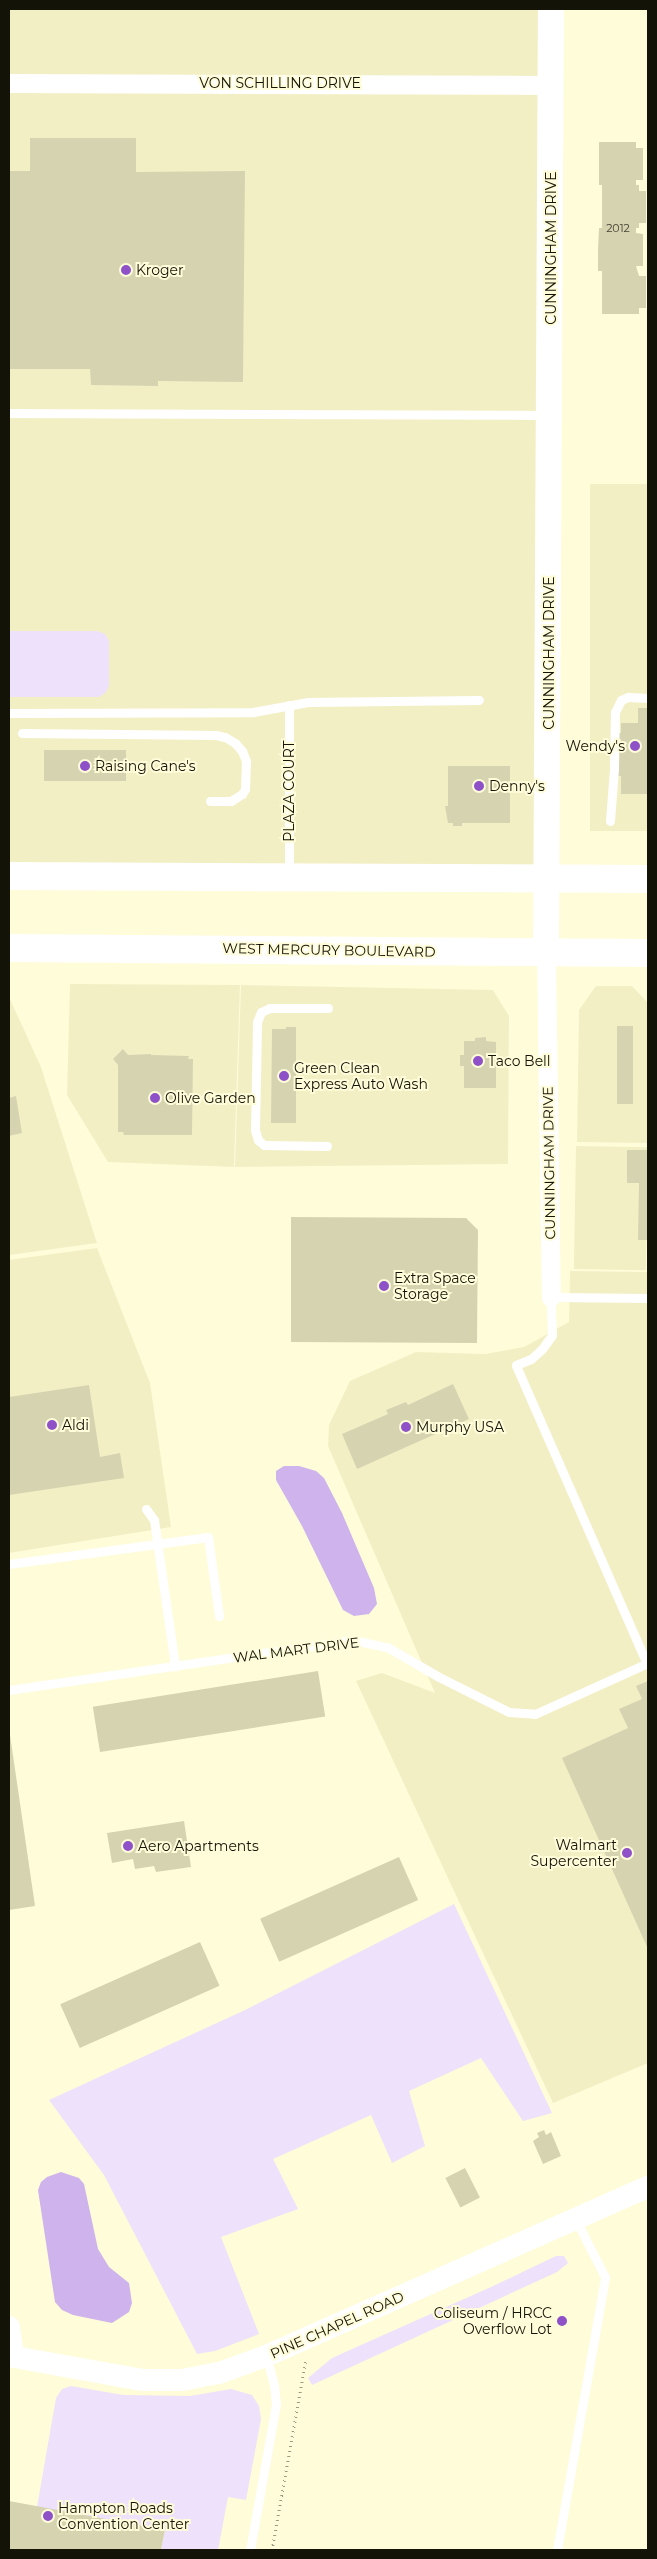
<!DOCTYPE html>
<html>
<head>
<meta charset="utf-8">
<style>
  body { margin:0 }
  #map { position:relative; width:657px; height:2559px; overflow:hidden; background:#fffcd9; font-family:Montserrat,sans-serif }
  div>[style] { position:absolute }
  [style*='--x'] { left:calc(var(--x)*1px); top:calc(var(--y)*1px); width:calc(var(--w)*1px); rotate:calc(var(--a)*1deg) }
  .built>* { inset:0; background:#f3efc5; transform-origin:0 0 }
  .green>* { inset:0; background:#ede1fb }
  .water>* { inset:0; background:#ceb3ed }
  .building>* { inset:0; background:#d6d3b1; transform-origin:0 0 }
  .path>* { height:3px; margin-top:-1.5px; transform-origin:0; background:repeating-linear-gradient(90deg,#9c9a81 0 1px,transparent 0 5px) }
  .service>* { height:9px; margin:-4.5px; padding:0 4.5px; transform-origin:4.5px; border-radius:4.5px; background:#fff }
  .minor>* { height:19px; margin:-9.5px; padding:0 9.5px; transform-origin:9.5px; border-radius:9.5px; background:#fff }
  .tertiary>* { height:22px; margin:-11px; padding:0 11px; transform-origin:11px; border-radius:11px; background:#fff }
  .secondary>* { height:26px; margin:-13px; padding:0 13px; transform-origin:13px; border-radius:13px; background:#fff }
  .primary>* { height:28px; margin:-14px; padding:0 14px; transform-origin:14px; border-radius:14px; background:#fff }
  .dots>* { width:14px; height:14px; translate:-50% -50%; box-sizing:border-box; border:2px solid #fffcd9; border-radius:50% }
  span { translate:-50% -50%; white-space:nowrap; text-align:center; line-height:1.15; -webkit-text-stroke:4px #fffcd9; paint-order:stroke }
  .number-label { font-size:11px; color:#444332 }
  .number-label span { -webkit-text-stroke-width:0 }
  .street-label { font-size:14px; color:#141307 }
  .poi-label { font-size:14px; color:#141307 }
  .left { translate:0 -50%; text-align:left }
  .right { translate:-100% -50%; text-align:right }
  .frame { position:absolute; inset:0; border:10px solid #141307; pointer-events:none }
</style>
</head>
<body>
<div id="map">
  <div class="built">
    <div style="left:9px;top:9px;width:541px;height:864px"></div>
    <div style="left:590px;top:484px;width:58px;height:347px"></div>
    <div style="clip-path:polygon(70px 984px,240px 985px,234px 1167px,108px 1162px,67px 1095px)"></div>
    <div style="clip-path:polygon(241px 985px,493px 990px,509px 1016px,508px 1164px,235px 1167px)"></div>
    <div style="clip-path:polygon(596px 986px,632px 986px,648px 1003px,648px 1143px,577px 1142px,579px 1010px)"></div>
    <div style="clip-path:polygon(9px 997px,41px 1067px,97px 1243px,9px 1255px)"></div>
    <div style="left:576px;top:1146px;width:72px;height:123px;rotate:1deg"></div>
    <div style="clip-path:polygon(97px 1248px,150px 1383px,171px 1527px,9px 1553px,9px 1260px)"></div>
    <div style="clip-path:polygon(570px 1271px,648px 1272px,648px 2063px,553px 2103px,356px 1681px,382px 1673px,435px 1693px,328px 1446px,329px 1425px,350px 1381px,416px 1352px,485px 1354px,524px 1347px,569px 1322px)"></div>
  </div>
  <div class="green">
    <div style="clip-path:polygon(9px 631px,97px 631px,105px 634px,109px 641px,109px 686px,105px 693px,99px 697px,9px 697px)"></div>
    <div style="clip-path:polygon(454px 1904px,552px 2113px,523px 2121px,481px 2058px,409px 2091px,425px 2146px,392px 2163px,371px 2115px,273px 2159px,298px 2209px,221px 2237px,259px 2334px,215px 2351px,197px 2354px,104px 2175px,49px 2100px,243px 2011px)"></div>
    <div style="clip-path:polygon(556px 2256px,564px 2256px,568px 2263px,557px 2272px,312px 2385px,308px 2378px,332px 2358px,491px 2287px)"></div>
    <div style="clip-path:polygon(71px 2386px,123px 2395px,190px 2396px,231px 2389px,252px 2395px,259px 2406px,261px 2419px,246px 2500px,228px 2497px,218px 2550px,161px 2550px,165px 2531px,37px 2507px,56px 2398px,62px 2389px)"></div>
  </div>
  <div class="water">
    <div style="clip-path:polygon(284px 1466px,299px 1466px,316px 1471px,324px 1478px,342px 1513px,374px 1588px,377px 1604px,369px 1614px,354px 1616px,343px 1610px,302px 1526px,276px 1480px,276px 1471px)"></div>
    <div style="clip-path:polygon(61px 2172px,79px 2178px,84px 2184px,98px 2249px,109px 2267px,129px 2283px,132px 2303px,129px 2312px,112px 2323px,73px 2315px,62px 2310px,55px 2302px,38px 2190px,41px 2182px,47px 2177px)"></div>
  </div>
  <div class="building">
    <div style="clip-path:polygon(30px 138px,136px 138px,136px 172px,245px 171px,243px 382px,158px 381px,158px 386px,91px 385px,90px 369px,9px 369px,9px 171px,30px 171px)"></div>
    <div style="clip-path:polygon(599px 142px,636px 142px,636px 148px,643px 148px,643px 180px,636px 180px,636px 185px,639px 185px,639px 191px,646px 191px,646px 223px,639px 223px,639px 228px,636px 228px,636px 233px,643px 234px,643px 266px,636px 266px,639px 276px,646px 276px,646px 308px,639px 308px,639px 314px,602px 314px,602px 271px,598px 271px,598px 250px,599px 228px,602px 228px,602px 185px,599px 185px)"></div>
    <div style="clip-path:polygon(638px 708px,648px 708px,648px 794px,621px 794px,621px 776px,617px 776px,617px 752px,621px 752px,621px 739px,617px 739px,617px 733px,621px 733px,621px 723px,638px 723px)"></div>
    <div style="left:44px;top:750px;width:82px;height:31px"></div>
    <div style="clip-path:polygon(448px 766px,510px 766px,510px 823px,462px 823px,462px 826px,453px 826px,453px 823px,448px 823px,445px 806px,448px 806px)"></div>
    <div style="left:617px;top:1026px;width:16px;height:78px"></div>
    <div style="clip-path:polygon(286px 1027px,296px 1027px,296px 1123px,271px 1123px,272px 1029px,286px 1029px)"></div>
    <div style="clip-path:polygon(486px 1037px,486px 1041px,496px 1042px,496px 1088px,464px 1088px,464px 1066px,460px 1066px,460px 1055px,464px 1055px,464px 1041px,475px 1041px,475px 1038px)"></div>
    <div style="clip-path:polygon(123px 1049px,128px 1055px,151px 1054px,151px 1055px,189px 1056px,188px 1059px,193px 1059px,192px 1135px,124px 1135px,123px 1132px,118px 1132px,118px 1065px,113px 1059px)"></div>
    <div style="clip-path:polygon(16px 1096px,22px 1133px,9px 1136px,9px 1098px)"></div>
    <div style="clip-path:polygon(627px 1150px,648px 1150px,648px 1240px,638px 1240px,639px 1183px,627px 1183px)"></div>
    <div style="clip-path:polygon(291px 1217px,466px 1218px,478px 1230px,477px 1343px,291px 1342px)"></div>
    <div style="clip-path:polygon(453px 1384px,469px 1419px,357px 1469px,342px 1434px,388px 1414px,386px 1410px,406px 1402px,408px 1405px)"></div>
    <div style="clip-path:polygon(89px 1385px,100px 1457px,120px 1453px,124px 1478px,9px 1495px,9px 1397px)"></div>
    <div style="left:318px;top:1671px;width:46px;height:228px;rotate:81deg"></div>
    <div style="clip-path:polygon(648px 1681px,648px 1949px,562px 1758px,628px 1728px,619px 1709px,642px 1699px,636px 1686px)"></div>
    <div style="clip-path:polygon(9px 1728px,35px 1906px,9px 1910px)"></div>
    <div style="clip-path:polygon(184px 1821px,191px 1867px,156px 1872px,154px 1866px,135px 1869px,133px 1859px,112px 1863px,107px 1833px)"></div>
    <div style="left:399px;top:1857px;width:47px;height:152px;rotate:66deg"></div>
    <div style="left:200px;top:1942px;width:48px;height:153px;rotate:66deg"></div>
    <div style="clip-path:polygon(544px 2130px,546px 2135px,551px 2132px,561px 2156px,543px 2164px,533px 2141px,539px 2137px,537px 2133px)"></div>
    <div style="left:465px;top:2168px;width:33px;height:22px;rotate:63deg"></div>
    <div style="clip-path:polygon(9px 2501px,165px 2530px,161px 2550px,9px 2550px)"></div>
  </div>
  <div class="path">
    <div style="--x:272;--y:2550;--w:193;--a:-79.9"></div>
  </div>
  <div class="service">
    <div style="--x:9;--y:413;--w:538;--a:0.21"></div>
    <div style="--x:289;--y:705;--w:170;--a:90"></div>
    <div style="--x:9;--y:713;--w:244;--a:-0.2"></div>
    <div style="--x:253;--y:712;--w:56;--a:-10.3"></div>
    <div style="--x:308;--y:702;--w:171;--a:-0.7"></div>
    <div style="--x:22;--y:733;--w:194;--a:0.6"></div>
    <div style="--x:216;--y:735;--w:9;--a:13"></div>
    <div style="--x:225;--y:737;--w:12;--a:31"></div>
    <div style="--x:235;--y:743;--w:11;--a:49"></div>
    <div style="--x:242;--y:751;--w:11;--a:68"></div>
    <div style="--x:246;--y:761;--w:28;--a:92"></div>
    <div style="--x:245;--y:789;--w:6;--a:121"></div>
    <div style="--x:242;--y:794;--w:13;--a:148"></div>
    <div style="--x:231;--y:801;--w:21;--a:180"></div>
    <div style="--x:610;--y:821;--w:52;--a:-85.6"></div>
    <div style="--x:614;--y:769;--w:57;--a:-89"></div>
    <div style="--x:615;--y:712;--w:13;--a:-63"></div>
    <div style="--x:621;--y:700;--w:8;--a:-23"></div>
    <div style="--x:628;--y:697;--w:20;--a:3"></div>
    <div style="--x:327;--y:1146;--w:63;--a:-179.1"></div>
    <div style="--x:264;--y:1145;--w:8;--a:-140"></div>
    <div style="--x:258;--y:1140;--w:10;--a:-107"></div>
    <div style="--x:255;--y:1130;--w:108;--a:-88.9"></div>
    <div style="--x:257;--y:1022;--w:11;--a:-68"></div>
    <div style="--x:261;--y:1012;--w:10;--a:-24"></div>
    <div style="--x:270;--y:1008;--w:58;--a:0"></div>
    <div style="--x:146;--y:1509;--w:14;--a:54"></div>
    <div style="--x:154;--y:1520;--w:148;--a:81.8"></div>
    <div style="--x:9;--y:1564;--w:201;--a:-7.7"></div>
    <div style="--x:208;--y:1537;--w:80;--a:82.1"></div>
    <div style="--x:647;--y:1664;--w:326;--a:-113.7"></div>
    <div style="--x:516;--y:1365;--w:16;--a:-22"></div>
    <div style="--x:531;--y:1359;--w:15;--a:-42"></div>
    <div style="--x:542;--y:1349;--w:17;--a:-54"></div>
    <div style="--x:552;--y:1335;--w:38;--a:-92"></div>
    <div style="--x:551;--y:1297;--w:97;--a:0.6"></div>
    <div style="--x:9;--y:1690;--w:348;--a:-8.3"></div>
    <div style="--x:353;--y:1640;--w:35;--a:12"></div>
    <div style="--x:387;--y:1647;--w:60;--a:30"></div>
    <div style="--x:439;--y:1677;--w:78;--a:26.6"></div>
    <div style="--x:509;--y:1712;--w:26;--a:4"></div>
    <div style="--x:535;--y:1714;--w:124;--a:-24.3"></div>
    <div style="--x:250;--y:2550;--w:148;--a:-79.9"></div>
    <div style="--x:276;--y:2404;--w:19;--a:-96"></div>
    <div style="--x:274;--y:2385;--w:30;--a:-105"></div>
    <div style="--x:557;--y:2550;--w:277;--a:-80"></div>
    <div style="--x:605;--y:2277;--w:64;--a:-117"></div>
  </div>
  <div class="minor">
    <div style="--x:9;--y:83;--w:542;--a:0.21"></div>
    <div style="--x:546;--y:952;--w:345;--a:89.2"></div>
  </div>
  <div class="tertiary">
    <div style="--x:9;--y:2327;--w:30;--a:82"></div>
    <div style="--x:9;--y:2356;--w:136;--a:10.2"></div>
    <div style="--x:143;--y:2380;--w:39;--a:0"></div>
    <div style="--x:182;--y:2380;--w:38;--a:-11"></div>
    <div style="--x:219;--y:2373;--w:50;--a:-19.9"></div>
    <div style="--x:266;--y:2356;--w:418;--a:-23.9"></div>
  </div>
  <div class="secondary">
    <div style="--x:546;--y:952;--w:943;--a:-89.7"></div>
  </div>
  <div class="primary">
    <div style="--x:9;--y:876;--w:639;--a:0.27"></div>
    <div style="--x:9;--y:948;--w:639;--a:0.45"></div>
  </div>
  <div class="dots">
    <div style="left:126px;top:270px;background:#8f51c7"></div>
    <div style="left:635px;top:746px;background:#8f51c7"></div>
    <div style="left:85px;top:766px;background:#8f51c7"></div>
    <div style="left:479px;top:786px;background:#8f51c7"></div>
    <div style="left:478px;top:1061px;background:#8f51c7"></div>
    <div style="left:284px;top:1076px;background:#8f51c7"></div>
    <div style="left:155px;top:1098px;background:#8f51c7"></div>
    <div style="left:384px;top:1286px;background:#8f51c7"></div>
    <div style="left:52px;top:1425px;background:#8f51c7"></div>
    <div style="left:406px;top:1427px;background:#8f51c7"></div>
    <div style="left:128px;top:1846px;background:#8f51c7"></div>
    <div style="left:627px;top:1853px;background:#8f51c7"></div>
    <div style="left:562px;top:2321px;background:#8f51c7"></div>
    <div style="left:48px;top:2516px;background:#8f51c7"></div>
  </div>
  <div class="number-label">
    <span style="left:618px;top:228px">2012</span>
  </div>
  <div class="street-label">
    <span style="left:280px;top:83px">VON SCHILLING DRIVE</span>
    <span style="left:551px;top:248px;rotate:-90deg">CUNNINGHAM DRIVE</span>
    <span style="left:549px;top:653px;rotate:-90deg">CUNNINGHAM DRIVE</span>
    <span style="left:289px;top:791px;rotate:-90deg">PLAZA COURT</span>
    <span style="left:329px;top:950px;rotate:1deg">WEST MERCURY BOULEVARD</span>
    <span style="left:549px;top:1163px;rotate:-91deg">CUNNINGHAM DRIVE</span>
    <span style="left:296px;top:1650px;rotate:-7deg">WAL MART DRIVE</span>
    <span style="left:337px;top:2325px;rotate:-24deg">PINE CHAPEL ROAD</span>
  </div>
  <div class="poi-label">
    <span class="left" style="left:136px;top:270px">Kroger</span>
    <span class="right" style="left:625px;top:746px">Wendy's</span>
    <span class="left" style="left:95px;top:766px">Raising Cane's</span>
    <span class="left" style="left:489px;top:786px">Denny's</span>
    <span class="left" style="left:488px;top:1061px">Taco Bell</span>
    <span class="left" style="left:294px;top:1076px">Green Clean<br>Express Auto Wash</span>
    <span class="left" style="left:165px;top:1098px">Olive Garden</span>
    <span class="left" style="left:394px;top:1286px">Extra Space<br>Storage</span>
    <span class="left" style="left:62px;top:1425px">Aldi</span>
    <span class="left" style="left:416px;top:1427px">Murphy USA</span>
    <span class="right" style="left:617px;top:1853px">Walmart<br>Supercenter</span>
    <span class="left" style="left:138px;top:1846px">Aero Apartments</span>
    <span class="right" style="left:552px;top:2321px">Coliseum / HRCC<br>Overflow Lot</span>
    <span class="left" style="left:58px;top:2516px">Hampton Roads<br>Convention Center</span>
  </div>
  <div class="frame"></div>
</div>
</body>
</html>
